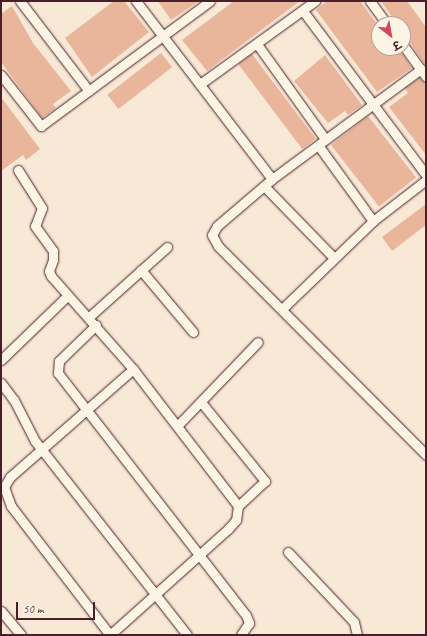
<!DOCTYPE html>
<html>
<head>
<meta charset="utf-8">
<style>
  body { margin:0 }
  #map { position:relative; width:427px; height:636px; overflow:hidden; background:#f8e8d6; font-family:Caveat,"Playpen Sans Deva",sans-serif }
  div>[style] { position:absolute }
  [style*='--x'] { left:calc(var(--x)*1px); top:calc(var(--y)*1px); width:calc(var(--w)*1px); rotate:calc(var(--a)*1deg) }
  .building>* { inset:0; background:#e9b69c; transform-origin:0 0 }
  .roads { filter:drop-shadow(0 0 1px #4a1f2b) drop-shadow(0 0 1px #4a1f2b) }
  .minor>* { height:9px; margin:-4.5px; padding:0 4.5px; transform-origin:4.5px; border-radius:4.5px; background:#fcf5e5 }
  span { translate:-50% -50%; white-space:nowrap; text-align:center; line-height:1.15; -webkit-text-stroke:4px #fcf5e5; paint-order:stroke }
  .frame { position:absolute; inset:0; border:2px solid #4a1f2b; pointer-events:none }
  .north { position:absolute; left:371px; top:16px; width:40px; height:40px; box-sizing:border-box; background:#fcf5e5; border:1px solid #b59f9b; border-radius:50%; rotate:149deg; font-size:11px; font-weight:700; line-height:16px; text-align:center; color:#4a1f2b }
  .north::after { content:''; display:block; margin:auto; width:14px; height:18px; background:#d1495b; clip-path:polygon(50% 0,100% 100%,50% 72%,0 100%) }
  .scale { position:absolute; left:16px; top:602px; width:79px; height:18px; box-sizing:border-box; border:2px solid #4a1f2b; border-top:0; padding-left:5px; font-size:12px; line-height:14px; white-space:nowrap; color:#4a1f2b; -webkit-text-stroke:3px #fcf5e5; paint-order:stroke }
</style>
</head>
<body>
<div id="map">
  <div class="building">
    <div style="clip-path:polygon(114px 1px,124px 1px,149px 32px,92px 77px,65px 38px)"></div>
    <div style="clip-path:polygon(158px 1px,199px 1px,171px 20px)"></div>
    <div style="clip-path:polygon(234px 1px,300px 1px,207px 71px,182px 40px)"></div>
    <div style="clip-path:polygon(327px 1px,360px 1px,379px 27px,379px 48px,398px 48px,412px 68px,377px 92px,316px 10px)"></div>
    <div style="clip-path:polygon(381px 1px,407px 1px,426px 27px,426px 66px,403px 32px,403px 24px,397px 24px)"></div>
    <div style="clip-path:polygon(12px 6px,33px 43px,71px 91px,53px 104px,56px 108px,42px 118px,1px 62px,1px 14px)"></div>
    <div style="left:161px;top:53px;width:18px;height:68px;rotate:52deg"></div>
    <div style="left:252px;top:54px;width:106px;height:17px;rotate:53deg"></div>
    <div style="clip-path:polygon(325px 55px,362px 105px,348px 115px,345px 111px,328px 123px,294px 81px)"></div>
    <div style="clip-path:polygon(419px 78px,426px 83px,426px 155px,389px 107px,408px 93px,405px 88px)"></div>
    <div style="clip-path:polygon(1px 97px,40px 149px,26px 160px,23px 155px,1px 171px)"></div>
    <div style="left:368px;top:116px;width:78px;height:47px;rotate:52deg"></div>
    <div style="clip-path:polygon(426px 204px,426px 225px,392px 251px,382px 237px)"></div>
  </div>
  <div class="roads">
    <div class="minor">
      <div style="--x:20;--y:1;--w:113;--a:52.5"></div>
      <div style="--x:136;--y:1;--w:224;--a:52.6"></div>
      <div style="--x:370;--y:1;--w:29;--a:54"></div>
      <div style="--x:303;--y:11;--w:205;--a:53.1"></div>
      <div style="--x:257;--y:44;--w:117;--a:54.4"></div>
      <div style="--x:403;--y:45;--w:39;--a:54"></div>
      <div style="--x:421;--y:69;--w:185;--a:143.6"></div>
      <div style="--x:272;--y:179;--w:72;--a:139.5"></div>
      <div style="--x:217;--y:226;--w:10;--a:119"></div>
      <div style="--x:212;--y:235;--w:13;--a:61"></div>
      <div style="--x:218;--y:246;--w:295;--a:45.1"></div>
      <div style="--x:1;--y:75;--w:65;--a:51.9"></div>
      <div style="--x:41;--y:126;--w:210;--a:-36.5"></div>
      <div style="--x:200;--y:84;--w:142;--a:-35.8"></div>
      <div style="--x:318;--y:145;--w:94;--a:54.1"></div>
      <div style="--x:18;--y:170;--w:45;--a:57.7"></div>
      <div style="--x:42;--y:208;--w:19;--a:111"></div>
      <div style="--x:35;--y:226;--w:31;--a:54"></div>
      <div style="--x:53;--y:251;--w:9;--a:90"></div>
      <div style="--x:53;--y:260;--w:12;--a:110"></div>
      <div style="--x:49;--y:271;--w:5;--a:68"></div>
      <div style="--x:51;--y:276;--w:124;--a:48.6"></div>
      <div style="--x:133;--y:369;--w:173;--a:52.5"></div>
      <div style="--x:238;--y:506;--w:14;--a:98"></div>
      <div style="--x:236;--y:520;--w:12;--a:132"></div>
      <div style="--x:228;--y:529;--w:159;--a:138.1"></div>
      <div style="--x:264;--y:186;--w:100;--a:45.8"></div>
      <div style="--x:141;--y:270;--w:81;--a:50"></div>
      <div style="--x:282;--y:309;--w:127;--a:-44"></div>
      <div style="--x:373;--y:221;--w:67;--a:-37.7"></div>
      <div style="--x:89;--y:317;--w:105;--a:-41.9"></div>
      <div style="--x:96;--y:325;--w:52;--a:135.8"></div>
      <div style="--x:59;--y:361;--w:12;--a:95"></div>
      <div style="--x:58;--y:373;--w:306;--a:52.2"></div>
      <div style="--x:246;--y:615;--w:9;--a:69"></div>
      <div style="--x:249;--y:623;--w:14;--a:124"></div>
      <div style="--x:1;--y:360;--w:93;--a:-44.1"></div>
      <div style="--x:1;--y:383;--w:21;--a:53"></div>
      <div style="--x:14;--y:400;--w:46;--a:62.9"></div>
      <div style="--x:35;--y:441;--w:246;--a:51.9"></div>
      <div style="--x:201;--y:402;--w:102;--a:51"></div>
      <div style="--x:265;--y:481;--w:37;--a:137"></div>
      <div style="--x:178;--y:425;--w:115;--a:-46.1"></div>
      <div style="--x:288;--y:552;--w:96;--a:46.7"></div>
      <div style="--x:354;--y:622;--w:13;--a:77"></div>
      <div style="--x:1;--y:611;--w:31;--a:50"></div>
      <div style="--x:110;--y:635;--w:163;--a:-127.5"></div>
      <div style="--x:11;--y:506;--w:20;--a:-110"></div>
      <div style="--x:4;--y:487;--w:12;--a:-59"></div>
      <div style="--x:10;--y:477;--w:164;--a:-41.3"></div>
    </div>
  </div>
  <div class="frame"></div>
  <div class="north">उ</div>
  <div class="scale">50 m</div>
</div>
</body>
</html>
